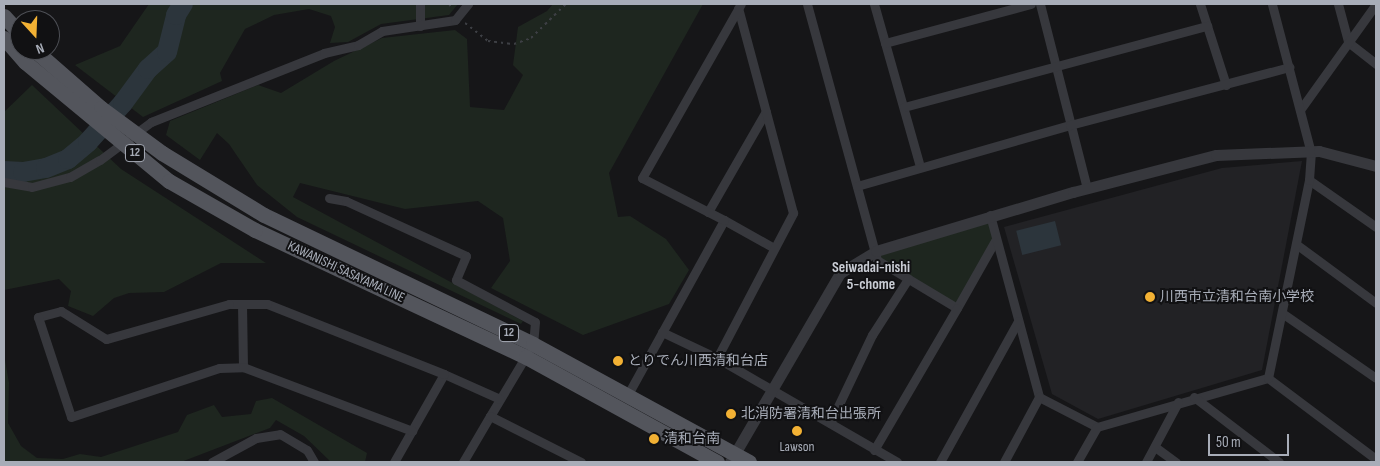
<!DOCTYPE html>
<html>
<head>
<meta charset="utf-8">
<style>
  body { margin:0 }
  #map { position:relative; width:1380px; height:466px; overflow:hidden; background:#161618; font-family:"Sofia Sans Condensed","Noto Sans JP",sans-serif }
  div>[style] { position:absolute }
  [style*='--x'] { left:calc(var(--x)*1px); top:calc(var(--y)*1px); width:calc(var(--w)*1px); rotate:calc(var(--a)*1deg) }
  .built>* { inset:0; background:#222225 }
  .green>* { inset:0; background:#1e261f }
  .water>* { inset:0; background:#2c353c; transform-origin:0 0 }
  .river>* { height:20px; margin:-10px; padding:0 10px; transform-origin:10px; border-radius:10px; background:#2c353c }
  .path>* { height:2px; margin-top:-1px; transform-origin:0; background:repeating-linear-gradient(90deg,#3d3f44 0 2.5px,transparent 0 6.5px) }
  .minor>* { height:9px; margin:-4.5px; padding:0 4.5px; transform-origin:4.5px; border-radius:4.5px; background:#37383d }
  .tertiary>* { height:11px; margin:-5.5px; padding:0 5.5px; transform-origin:5.5px; border-radius:5.5px; background:#37383d }
  .primary>* { height:15px; margin:-7.5px; padding:0 7.5px; transform-origin:7.5px; border-radius:7.5px; background:#53555c }
  .primary-bridge>* { height:15px; margin:-7.5px; padding:0 7.5px; transform-origin:7.5px; border-radius:7.5px; background:#53555c }
  .dots>* { width:14px; height:14px; translate:-50% -50%; box-sizing:border-box; border:2px solid #111113; border-radius:50% }
  span { translate:-50% -50%; white-space:nowrap; text-align:center; line-height:1.15; -webkit-text-stroke:4px #111113; paint-order:stroke }
  .shield-label span { padding:1px 4px; background:#111113; border:1px solid; border-radius:4px; -webkit-text-stroke-width:0 }
  .shield-label { font-size:12px; color:#a8adb8; font-weight:700 }
  .street-label { font-size:14px; color:#a8adb8 }
  .poi-label { font-size:14px; color:#a8adb8 }
  .left { translate:0 -50%; text-align:left }
  .neighbourhood-label { font-size:15px; color:#c9ccd4; font-weight:700 }
  .frame { position:absolute; inset:0; border:5px solid #a8adb8; pointer-events:none }
  .north { position:absolute; left:10px; top:10px; width:50px; height:50px; box-sizing:border-box; background:#111113; border:1px solid #4d4f55; border-radius:50%; rotate:160deg; font-size:14px; font-weight:700; line-height:20px; text-align:center; color:#a8adb8 }
  .north::after { content:''; display:block; margin:auto; width:18px; height:22px; background:#f2b134; clip-path:polygon(50% 0,100% 100%,50% 72%,0 100%) }
  .scale { position:absolute; left:1208px; top:434px; width:81px; height:22px; box-sizing:border-box; border:2px solid #a8adb8; border-top:0; padding-left:6px; font-size:15px; line-height:18px; white-space:nowrap; color:#a8adb8; -webkit-text-stroke:4px #111113; paint-order:stroke }
</style>
</head>
<body>
<div id="map">
  <div class="built">
    <div style="clip-path:polygon(1302px 161px,1262px 370px,1098px 419px,1052px 394px,1004px 227px,1222px 168px)"></div>
  </div>
  <div class="green">
    <div style="clip-path:polygon(149px 4px,458px 4px,449px 15px,381px 24px,348px 42px,330px 43px,335px 27px,331px 16px,309px 9px,274px 15px,245px 29px,220px 73px,222px 81px,143px 117px,75px 65px,120px 46px)"></div>
    <div style="clip-path:polygon(553px 4px,703px 4px,609px 173px,618px 217px,630px 216px,666px 239px,689px 270px,669px 304px,583px 335px,491px 288px,510px 261px,503px 218px,478px 201px,405px 209px,300px 183px,293px 197px,523px 321px,521px 324px,297px 217px,257px 185px,229px 144px,217px 133px,200px 160px,166px 135px,170px 121px,258px 85px,281px 93px,334px 61px,382px 38px,455px 30px,467px 39px,470px 107px,504px 110px,523px 75px,513px 65px,518px 27px,547px 11px)"></div>
    <div style="clip-path:polygon(32px 85px,121px 169px,266px 263px,221px 263px,164px 292px,129px 293px,114px 298px,93px 316px,68px 306px,71px 291px,59px 279px,4px 290px,4px 112px)"></div>
    <div style="clip-path:polygon(990px 215px,996px 239px,957px 308px,877px 260px,876px 251px)"></div>
    <div style="clip-path:polygon(4px 354px,9px 383px,8px 423px,21px 446px,37px 458px,63px 459px,80px 454px,101px 457px,178px 432px,187px 415px,214px 405px,222px 417px,251px 414px,256px 401px,272px 398px,367px 453px,365px 462px,331px 462px,304px 436px,276px 420px,270px 428px,181px 462px,4px 462px)"></div>
  </div>
  <div class="water">
    <div style="left:1055px;top:221px;width:25px;height:40px;rotate:76deg"></div>
  </div>
  <div class="river">
    <div style="--x:4;--y:171;--w:19;--a:3"></div>
    <div style="--x:23;--y:172;--w:23;--a:-10"></div>
    <div style="--x:46;--y:168;--w:24;--a:-22"></div>
    <div style="--x:68;--y:159;--w:26;--a:-40"></div>
    <div style="--x:88;--y:142;--w:52;--a:-48.1"></div>
    <div style="--x:123;--y:103;--w:42;--a:-53.7"></div>
    <div style="--x:148;--y:69;--w:25;--a:-42"></div>
    <div style="--x:167;--y:52;--w:38;--a:-76"></div>
    <div style="--x:176;--y:15;--w:13;--a:-58"></div>
  </div>
  <div class="path">
    <div style="--x:449;--y:4;--w:5;--a:53"></div>
    <div style="--x:465;--y:23;--w:29;--a:38"></div>
    <div style="--x:488;--y:41;--w:26;--a:7"></div>
    <div style="--x:514;--y:44;--w:18;--a:-19"></div>
    <div style="--x:531;--y:38;--w:49;--a:-44.2"></div>
  </div>
  <div class="minor">
    <div style="--x:420;--y:4;--w:22;--a:90"></div>
    <div style="--x:807;--y:4;--w:265;--a:74.7"></div>
    <div style="--x:877;--y:260;--w:93;--a:31"></div>
    <div style="--x:957;--y:308;--w:79;--a:-60.5"></div>
    <div style="--x:874;--y:4;--w:169;--a:74.2"></div>
    <div style="--x:1040;--y:4;--w:190;--a:75.7"></div>
    <div style="--x:1200;--y:4;--w:85;--a:72.2"></div>
    <div style="--x:1338;--y:4;--w:39;--a:75"></div>
    <div style="--x:1348;--y:42;--w:36;--a:38"></div>
    <div style="--x:885;--y:43;--w:151;--a:-15"></div>
    <div style="--x:904;--y:107;--w:314;--a:-15"></div>
    <div style="--x:1300;--y:110;--w:130;--a:-54.4"></div>
    <div style="--x:1309;--y:180;--w:82;--a:35"></div>
    <div style="--x:4;--y:182;--w:28;--a:10"></div>
    <div style="--x:32;--y:187;--w:39;--a:-15"></div>
    <div style="--x:70;--y:177;--w:34;--a:-30"></div>
    <div style="--x:100;--y:160;--w:64;--a:-36.7"></div>
    <div style="--x:151;--y:122;--w:186;--a:-21.7"></div>
    <div style="--x:324;--y:53;--w:35;--a:-13"></div>
    <div style="--x:358;--y:45;--w:28;--a:-30"></div>
    <div style="--x:382;--y:31;--w:74;--a:-8.6"></div>
    <div style="--x:455;--y:20;--w:21;--a:-51"></div>
    <div style="--x:857;--y:186;--w:222;--a:-16"></div>
    <div style="--x:1070;--y:125;--w:227;--a:-14.8"></div>
    <div style="--x:329;--y:198;--w:17;--a:10"></div>
    <div style="--x:346;--y:201;--w:132;--a:24.6"></div>
    <div style="--x:466;--y:256;--w:26;--a:113"></div>
    <div style="--x:456;--y:280;--w:89;--a:28"></div>
    <div style="--x:535;--y:322;--w:22;--a:95"></div>
    <div style="--x:533;--y:344;--w:84;--a:120.8"></div>
    <div style="--x:708;--y:212;--w:116;--a:-60.1"></div>
    <div style="--x:990;--y:215;--w:188;--a:74.9"></div>
    <div style="--x:1039;--y:397;--w:65;--a:27.3"></div>
    <div style="--x:1097;--y:427;--w:178;--a:-16"></div>
    <div style="--x:1268;--y:378;--w:135;--a:36.9"></div>
    <div style="--x:724;--y:220;--w:57;--a:29.2"></div>
    <div style="--x:1296;--y:244;--w:99;--a:36.4"></div>
    <div style="--x:242;--y:304;--w:63;--a:89.1"></div>
    <div style="--x:1282;--y:313;--w:114;--a:34.7"></div>
    <div style="--x:662;--y:332;--w:61;--a:25.3"></div>
    <div style="--x:717;--y:358;--w:208;--a:30"></div>
    <div style="--x:717;--y:358;--w:164;--a:-62.3"></div>
    <div style="--x:793;--y:213;--w:212;--a:-105"></div>
    <div style="--x:444;--y:374;--w:61;--a:24.1"></div>
    <div style="--x:1268;--y:378;--w:202;--a:-78.3"></div>
    <div style="--x:1309;--y:180;--w:27;--a:-86"></div>
    <div style="--x:1311;--y:153;--w:154;--a:-104.7"></div>
    <div style="--x:627;--y:396;--w:201;--a:-61.1"></div>
    <div style="--x:724;--y:220;--w:92;--a:-152.9"></div>
    <div style="--x:642;--y:178;--w:200;--a:-60.4"></div>
    <div style="--x:1194;--y:397;--w:107;--a:37.4"></div>
    <div style="--x:830;--y:423;--w:98;--a:-64.5"></div>
    <div style="--x:872;--y:335;--w:67;--a:-57.3"></div>
    <div style="--x:1155;--y:447;--w:26;--a:36"></div>
    <div style="--x:874;--y:450;--w:164;--a:-59.7"></div>
    <div style="--x:212;--y:462;--w:50;--a:-28.6"></div>
    <div style="--x:256;--y:438;--w:24;--a:-9"></div>
    <div style="--x:280;--y:434;--w:31;--a:31"></div>
    <div style="--x:307;--y:450;--w:14;--a:60"></div>
    <div style="--x:394;--y:462;--w:101;--a:-60.4"></div>
    <div style="--x:444;--y:374;--w:190;--a:-158.4"></div>
    <div style="--x:267;--y:304;--w:38;--a:180"></div>
    <div style="--x:229;--y:304;--w:128;--a:164.1"></div>
    <div style="--x:106;--y:339;--w:53;--a:-148.1"></div>
    <div style="--x:61;--y:311;--w:24;--a:165"></div>
    <div style="--x:38;--y:317;--w:105;--a:71.7"></div>
    <div style="--x:71;--y:417;--w:156;--a:-18.3"></div>
    <div style="--x:219;--y:368;--w:24;--a:-2"></div>
    <div style="--x:243;--y:367;--w:181;--a:20.7"></div>
    <div style="--x:463;--y:462;--w:53;--a:-59.6"></div>
    <div style="--x:490;--y:416;--w:102;--a:26.8"></div>
    <div style="--x:940;--y:462;--w:161;--a:-61"></div>
    <div style="--x:1004;--y:462;--w:74;--a:-61.7"></div>
    <div style="--x:1077;--y:462;--w:40;--a:-60.3"></div>
    <div style="--x:1146;--y:462;--w:68;--a:-61.9"></div>
  </div>
  <div class="tertiary">
    <div style="--x:730;--y:462;--w:219;--a:-59.8"></div>
    <div style="--x:840;--y:273;--w:42;--a:-31.4"></div>
    <div style="--x:876;--y:251;--w:206;--a:-16.7"></div>
    <div style="--x:1073;--y:192;--w:148;--a:-14.5"></div>
    <div style="--x:1216;--y:155;--w:103;--a:-2.2"></div>
    <div style="--x:1319;--y:151;--w:59;--a:14.7"></div>
  </div>
  <div class="primary">
    <div style="--x:4;--y:16;--w:24;--a:48"></div>
    <div style="--x:4;--y:38;--w:32;--a:49"></div>
    <div style="--x:264;--y:215;--w:298;--a:25.6"></div>
    <div style="--x:533;--y:344;--w:246;--a:28.6"></div>
    <div style="--x:255;--y:230;--w:299;--a:25.1"></div>
    <div style="--x:526;--y:357;--w:218;--a:28.8"></div>
  </div>
  <div class="primary-bridge">
    <div style="--x:39;--y:54;--w:82;--a:41.1"></div>
    <div style="--x:101;--y:108;--w:76;--a:36.4"></div>
    <div style="--x:162;--y:153;--w:119;--a:31.3"></div>
    <div style="--x:25;--y:62;--w:187;--a:39.6"></div>
    <div style="--x:169;--y:181;--w:99;--a:29.7"></div>
  </div>
  <div class="dots">
    <div style="left:1150px;top:297px;background:#f2b134"></div>
    <div style="left:618px;top:361px;background:#f2b134"></div>
    <div style="left:731px;top:414px;background:#f2b134"></div>
    <div style="left:797px;top:431px;background:#f2b134"></div>
    <div style="left:654px;top:439px;background:#f2b134"></div>
  </div>
  <div class="shield-label">
    <span style="left:135px;top:153px">12</span>
    <span style="left:509px;top:333px">12</span>
  </div>
  <div class="street-label">
    <span style="left:346px;top:272px;rotate:25deg">KAWANISHI SASAYAMA LINE</span>
  </div>
  <div class="poi-label">
    <span class="left" style="left:1160px;top:297px">川西市立清和台南小学校</span>
    <span class="left" style="left:628px;top:361px">とりでん川西清和台店</span>
    <span class="left" style="left:741px;top:414px">北消防署清和台出張所</span>
    <span class="left" style="left:664px;top:439px">清和台南</span>
    <span style="left:797px;top:447px">Lawson</span>
  </div>
  <div class="neighbourhood-label">
    <span style="left:871px;top:276px">Seiwadai-nishi<br>5-chome</span>
  </div>
  <div class="frame"></div>
  <div class="north">N</div>
  <div class="scale">50 m</div>
</div>
</body>
</html>
